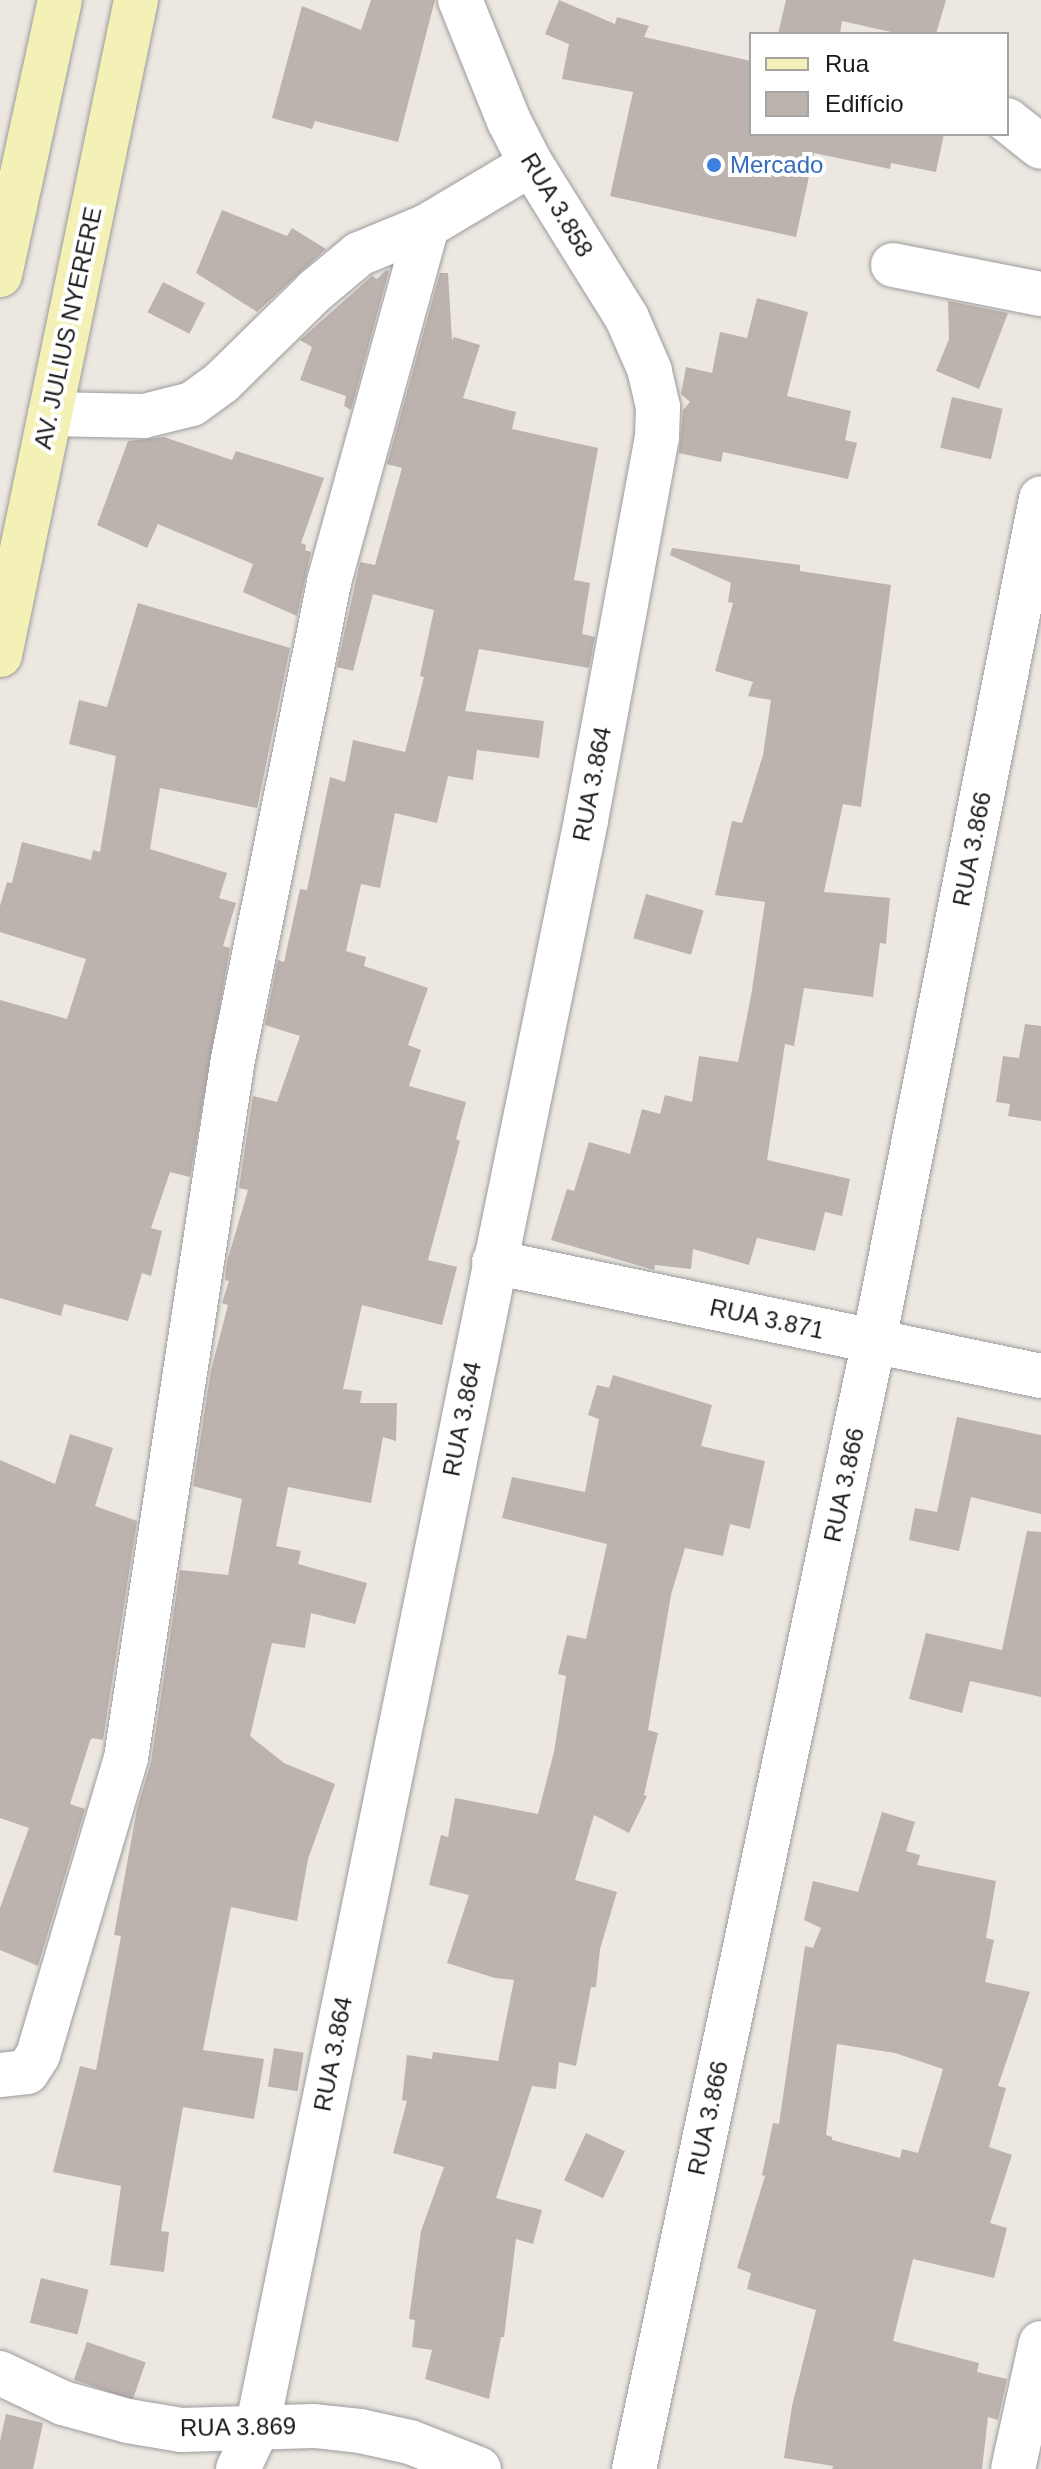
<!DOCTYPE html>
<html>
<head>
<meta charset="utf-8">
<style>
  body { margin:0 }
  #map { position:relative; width:1041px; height:2469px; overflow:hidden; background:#ece7e1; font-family:Helvetica,sans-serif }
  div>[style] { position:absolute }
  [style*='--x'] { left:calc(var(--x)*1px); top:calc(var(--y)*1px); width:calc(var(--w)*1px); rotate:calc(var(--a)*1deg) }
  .building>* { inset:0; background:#bcb2ae; transform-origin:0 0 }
  .roads { filter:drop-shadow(0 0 2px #9c9c9c) drop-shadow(0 0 2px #9c9c9c) }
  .minor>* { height:44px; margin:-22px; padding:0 22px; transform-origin:22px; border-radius:22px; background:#fff }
  .secondary>* { height:44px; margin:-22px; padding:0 22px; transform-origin:22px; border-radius:22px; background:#f4f1b6 }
  .dots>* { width:22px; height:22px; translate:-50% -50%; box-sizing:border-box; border:4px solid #fff; border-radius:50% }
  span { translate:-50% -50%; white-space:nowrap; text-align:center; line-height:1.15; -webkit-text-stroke:8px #fff; paint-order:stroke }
  .shop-label { font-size:24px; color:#366cbe }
  .left { translate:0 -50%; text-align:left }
  .street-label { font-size:24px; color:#1b1b1b }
  .legend { position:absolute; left:749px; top:32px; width:260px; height:104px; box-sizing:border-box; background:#fff; border:2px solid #a4a4a4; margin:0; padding:10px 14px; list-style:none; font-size:24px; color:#1b1b1b }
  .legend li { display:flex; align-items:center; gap:16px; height:40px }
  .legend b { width:40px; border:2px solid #a4a4a4 }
</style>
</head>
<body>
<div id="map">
  <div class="building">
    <div style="clip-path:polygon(371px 0,435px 0,398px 142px,315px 121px,312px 129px,272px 118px,302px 6px,361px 30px)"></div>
    <div style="clip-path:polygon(559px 0,615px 24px,617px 17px,649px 26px,644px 37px,751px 61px,751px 134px,944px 134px,936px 172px,891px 163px,890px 169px,814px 153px,796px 237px,610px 196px,633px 92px,562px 79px,569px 44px,545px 34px)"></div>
    <div style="clip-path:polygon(786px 0,946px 0,936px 34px,900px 34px,842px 21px,840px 34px,778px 34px)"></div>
    <div style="clip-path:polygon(222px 210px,287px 236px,292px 228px,326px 249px,257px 312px,196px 273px)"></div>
    <div style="clip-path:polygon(386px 270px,389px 271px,351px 410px,344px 406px,346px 396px,300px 380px,312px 347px,300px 340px,372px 276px,377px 279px)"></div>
    <div style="clip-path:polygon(440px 273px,448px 273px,452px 340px,454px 337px,480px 345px,463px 398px,516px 412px,512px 429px,598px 448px,574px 580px,590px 583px,582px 634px,595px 637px,589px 668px,479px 649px,465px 711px,544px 721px,539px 758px,477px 750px,473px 780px,448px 776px,437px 823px,395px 813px,380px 888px,361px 884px,346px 951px,366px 957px,364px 966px,428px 988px,408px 1045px,421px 1050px,409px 1086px,466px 1102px,456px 1139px,460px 1141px,428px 1260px,457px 1267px,442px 1325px,362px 1305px,343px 1389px,362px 1391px,360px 1403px,397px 1403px,396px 1441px,383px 1437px,371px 1503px,288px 1487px,276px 1546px,301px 1551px,298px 1564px,367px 1583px,355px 1624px,311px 1613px,305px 1648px,272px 1643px,250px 1736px,284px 1763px,335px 1784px,308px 1859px,297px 1921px,231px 1907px,203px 2050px,264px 2059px,254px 2119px,183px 2107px,161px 2231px,169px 2232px,164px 2272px,110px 2265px,121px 2186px,53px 2172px,80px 2066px,96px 2070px,121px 1936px,114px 1935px,137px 1809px,151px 1762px,180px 1570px,228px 1575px,242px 1499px,193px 1486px,211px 1370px,228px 1305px,222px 1303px,229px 1281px,225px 1280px,227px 1262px,248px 1190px,239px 1188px,253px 1096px,277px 1102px,300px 1036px,265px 1025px,278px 960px,284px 962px,300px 889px,307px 890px,330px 777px,345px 782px,353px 740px,405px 752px,424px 677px,420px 676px,434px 610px,373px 594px,353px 671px,337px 667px,360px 562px,375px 565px,402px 468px,387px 464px)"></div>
    <div style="left:163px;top:282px;width:47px;height:34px;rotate:27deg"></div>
    <div style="clip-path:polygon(757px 298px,808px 312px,787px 396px,851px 411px,845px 440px,857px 443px,848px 479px,723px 452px,721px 462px,679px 453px,683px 410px,690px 402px,681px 394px,686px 367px,712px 373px,720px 332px,747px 338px)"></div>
    <div style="clip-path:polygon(948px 301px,1008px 313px,979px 389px,936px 371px,949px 339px)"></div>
    <div style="left:952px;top:397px;width:52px;height:52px;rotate:13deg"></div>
    <div style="clip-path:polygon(164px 437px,232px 460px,236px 451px,324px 478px,301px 543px,306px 545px,305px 550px,311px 552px,297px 616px,243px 592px,253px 564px,158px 524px,147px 548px,97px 525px,128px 441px)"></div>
    <div style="clip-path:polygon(672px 548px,800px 565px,800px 571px,891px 585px,861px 807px,843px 804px,824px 892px,890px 898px,886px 944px,880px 943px,873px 997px,804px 988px,794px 1046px,785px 1044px,767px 1160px,850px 1179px,842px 1216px,825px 1212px,815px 1251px,757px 1238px,749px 1265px,693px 1249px,691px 1269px,655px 1265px,654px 1270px,551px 1240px,567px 1189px,574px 1191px,589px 1142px,630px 1154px,642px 1109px,660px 1114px,665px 1095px,692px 1102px,699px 1056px,738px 1062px,751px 996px,765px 902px,715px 895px,732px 821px,742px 823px,763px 755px,771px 700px,748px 696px,753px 682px,715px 671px,733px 603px,728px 602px,731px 583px,670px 555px)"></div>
    <div style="clip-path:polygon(138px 603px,290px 648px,257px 808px,160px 788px,150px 849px,227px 873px,219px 898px,236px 903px,223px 946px,230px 948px,190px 1177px,170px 1172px,151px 1228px,162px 1231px,151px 1276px,142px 1273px,128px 1321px,64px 1304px,61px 1316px,0 1298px,0 1000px,67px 1019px,86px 959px,0 932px,0 906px,7px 882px,12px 883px,22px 842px,91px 860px,93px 850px,100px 852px,116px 756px,69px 744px,79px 700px,107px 707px)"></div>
    <div style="left:646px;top:894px;width:60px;height:46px;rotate:16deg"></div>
    <div style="clip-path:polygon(1025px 1024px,1041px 1026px,1041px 1121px,1008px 1116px,1010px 1104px,996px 1102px,1003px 1056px,1019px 1058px)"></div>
    <div style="clip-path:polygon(613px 1375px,712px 1405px,701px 1446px,765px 1461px,750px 1529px,730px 1524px,723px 1556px,685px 1548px,671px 1595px,648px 1730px,658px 1733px,644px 1795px,647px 1796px,629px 1833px,594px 1815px,575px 1880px,617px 1892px,600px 1949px,596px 1987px,591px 1987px,576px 2066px,559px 2062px,556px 2089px,532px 2086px,496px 2198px,542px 2210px,533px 2244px,516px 2239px,504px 2337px,501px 2337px,489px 2399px,425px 2379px,432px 2350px,412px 2347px,415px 2320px,409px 2319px,421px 2231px,444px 2167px,393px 2153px,407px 2101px,402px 2100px,407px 2055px,432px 2059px,433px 2052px,498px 2061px,514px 1980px,495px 1978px,447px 1963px,469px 1895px,429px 1885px,441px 1835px,448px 1837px,455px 1798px,538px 1814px,554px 1752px,566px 1676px,558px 1674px,567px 1635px,586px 1639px,607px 1544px,502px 1518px,512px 1477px,585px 1492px,599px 1419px,588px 1415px,597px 1385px,609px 1388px)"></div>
    <div style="clip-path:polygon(957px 1417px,1041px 1435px,1041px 1514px,971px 1497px,959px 1551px,909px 1540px,915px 1508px,937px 1512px)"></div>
    <div style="clip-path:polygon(70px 1434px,113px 1448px,95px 1506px,137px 1521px,103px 1740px,92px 1738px,90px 1741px,70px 1804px,85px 1809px,38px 1966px,0 1950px,0 1908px,29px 1828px,0 1818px,0 1460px,55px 1484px)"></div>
    <div style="clip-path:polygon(1027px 1531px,1041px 1532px,1041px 1697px,970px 1681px,962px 1713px,909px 1699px,926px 1633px,1002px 1650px)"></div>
    <div style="clip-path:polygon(evenodd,882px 1812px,915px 1822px,906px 1851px,920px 1855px,917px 1865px,996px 1881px,986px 1938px,994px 1940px,985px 1982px,1030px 1992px,998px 2086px,1006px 2088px,989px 2147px,1012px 2155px,990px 2223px,1007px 2228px,994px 2278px,913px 2259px,893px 2341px,979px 2363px,977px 2372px,1007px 2379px,998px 2420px,988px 2417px,982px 2469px,832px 2469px,833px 2466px,784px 2458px,792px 2406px,816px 2310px,747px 2289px,751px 2273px,737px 2268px,765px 2176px,762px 2175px,773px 2123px,779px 2124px,805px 1946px,813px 1948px,821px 1928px,804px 1920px,813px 1881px,858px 1892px,882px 1812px,837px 2044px,895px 2053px,943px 2069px,918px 2153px,902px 2149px,900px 2158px,832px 2140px,832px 2137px,826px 2135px,837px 2044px)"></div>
    <div style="left:274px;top:2048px;width:30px;height:39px;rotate:9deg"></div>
    <div style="left:586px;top:2133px;width:43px;height:52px;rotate:25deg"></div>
    <div style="left:41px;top:2278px;width:49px;height:46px;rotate:14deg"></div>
    <div style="left:87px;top:2342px;width:62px;height:40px;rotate:19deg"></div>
    <div style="clip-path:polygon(6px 2414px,43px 2423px,33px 2469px,0 2469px,0 2441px)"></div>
  </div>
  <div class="roads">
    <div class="minor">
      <div style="--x:1007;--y:120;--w:43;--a:38.5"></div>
      <div style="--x:893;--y:265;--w:151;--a:11.1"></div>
      <div style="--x:50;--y:414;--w:94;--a:1.2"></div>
      <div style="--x:144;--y:416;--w:49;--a:-14"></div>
      <div style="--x:192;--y:404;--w:37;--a:-36"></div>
      <div style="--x:222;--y:382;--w:132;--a:-44.4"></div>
      <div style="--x:316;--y:290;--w:56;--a:-39.9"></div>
      <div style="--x:359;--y:254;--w:74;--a:-22.4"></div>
      <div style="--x:427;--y:226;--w:121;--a:-30.8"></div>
      <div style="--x:494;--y:1262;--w:559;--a:11.77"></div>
      <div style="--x:0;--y:2075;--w:27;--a:-6"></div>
      <div style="--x:27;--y:2072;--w:20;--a:-57"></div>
      <div style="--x:38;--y:2055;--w:310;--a:-73.5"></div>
      <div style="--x:126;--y:1758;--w:707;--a:-81.3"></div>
      <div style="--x:233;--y:1059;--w:487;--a:-78.6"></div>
      <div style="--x:329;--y:582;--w:369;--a:-74.6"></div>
      <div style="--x:0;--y:2373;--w:70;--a:25.5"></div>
      <div style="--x:63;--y:2403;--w:67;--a:15.5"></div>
      <div style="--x:128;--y:2421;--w:54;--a:9.6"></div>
      <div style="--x:181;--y:2430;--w:133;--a:-1.7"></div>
      <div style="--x:314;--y:2426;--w:46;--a:6.2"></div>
      <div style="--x:360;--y:2431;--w:51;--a:12.4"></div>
      <div style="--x:410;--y:2442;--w:74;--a:21.4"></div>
      <div style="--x:238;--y:2469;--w:44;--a:-64.6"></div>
      <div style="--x:257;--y:2429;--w:1642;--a:-78.44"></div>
      <div style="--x:586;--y:820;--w:390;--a:-79.5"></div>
      <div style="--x:657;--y:437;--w:30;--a:-88"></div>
      <div style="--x:658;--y:407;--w:37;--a:-103"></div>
      <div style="--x:650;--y:371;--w:58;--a:-113.5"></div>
      <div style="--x:627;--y:318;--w:181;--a:-121.9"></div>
      <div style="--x:531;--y:164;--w:48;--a:-117.1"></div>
      <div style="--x:509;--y:121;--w:131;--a:-112"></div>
      <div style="--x:634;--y:2469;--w:1153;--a:-77.99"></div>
      <div style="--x:874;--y:1341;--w:859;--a:-78.79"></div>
      <div style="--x:1013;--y:2469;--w:129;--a:-77.5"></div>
    </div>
    <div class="secondary">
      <div style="--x:0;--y:275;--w:281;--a:-77.7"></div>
      <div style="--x:0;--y:655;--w:669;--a:-78.27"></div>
    </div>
  </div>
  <div class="dots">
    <div style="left:714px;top:165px;background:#3f7fe0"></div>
  </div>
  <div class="shop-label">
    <span class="left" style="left:730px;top:165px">Mercado</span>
  </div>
  <div class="street-label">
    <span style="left:557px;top:205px;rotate:59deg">RUA 3.858</span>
    <span style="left:68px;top:328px;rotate:-78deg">AV. JULIUS NYERERE</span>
    <span style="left:592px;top:784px;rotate:-79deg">RUA 3.864</span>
    <span style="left:972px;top:849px;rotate:-79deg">RUA 3.866</span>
    <span style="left:767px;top:1319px;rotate:12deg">RUA 3.871</span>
    <span style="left:462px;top:1419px;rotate:-79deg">RUA 3.864</span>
    <span style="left:844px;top:1485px;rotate:-78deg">RUA 3.866</span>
    <span style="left:333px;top:2054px;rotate:-79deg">RUA 3.864</span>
    <span style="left:708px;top:2118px;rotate:-78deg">RUA 3.866</span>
    <span style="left:238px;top:2427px;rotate:-1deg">RUA 3.869</span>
  </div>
  <ul class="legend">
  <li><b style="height:10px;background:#f4f1b6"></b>Rua</li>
  <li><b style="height:22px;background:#bcb2ae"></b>Edifício</li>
  </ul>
</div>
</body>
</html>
